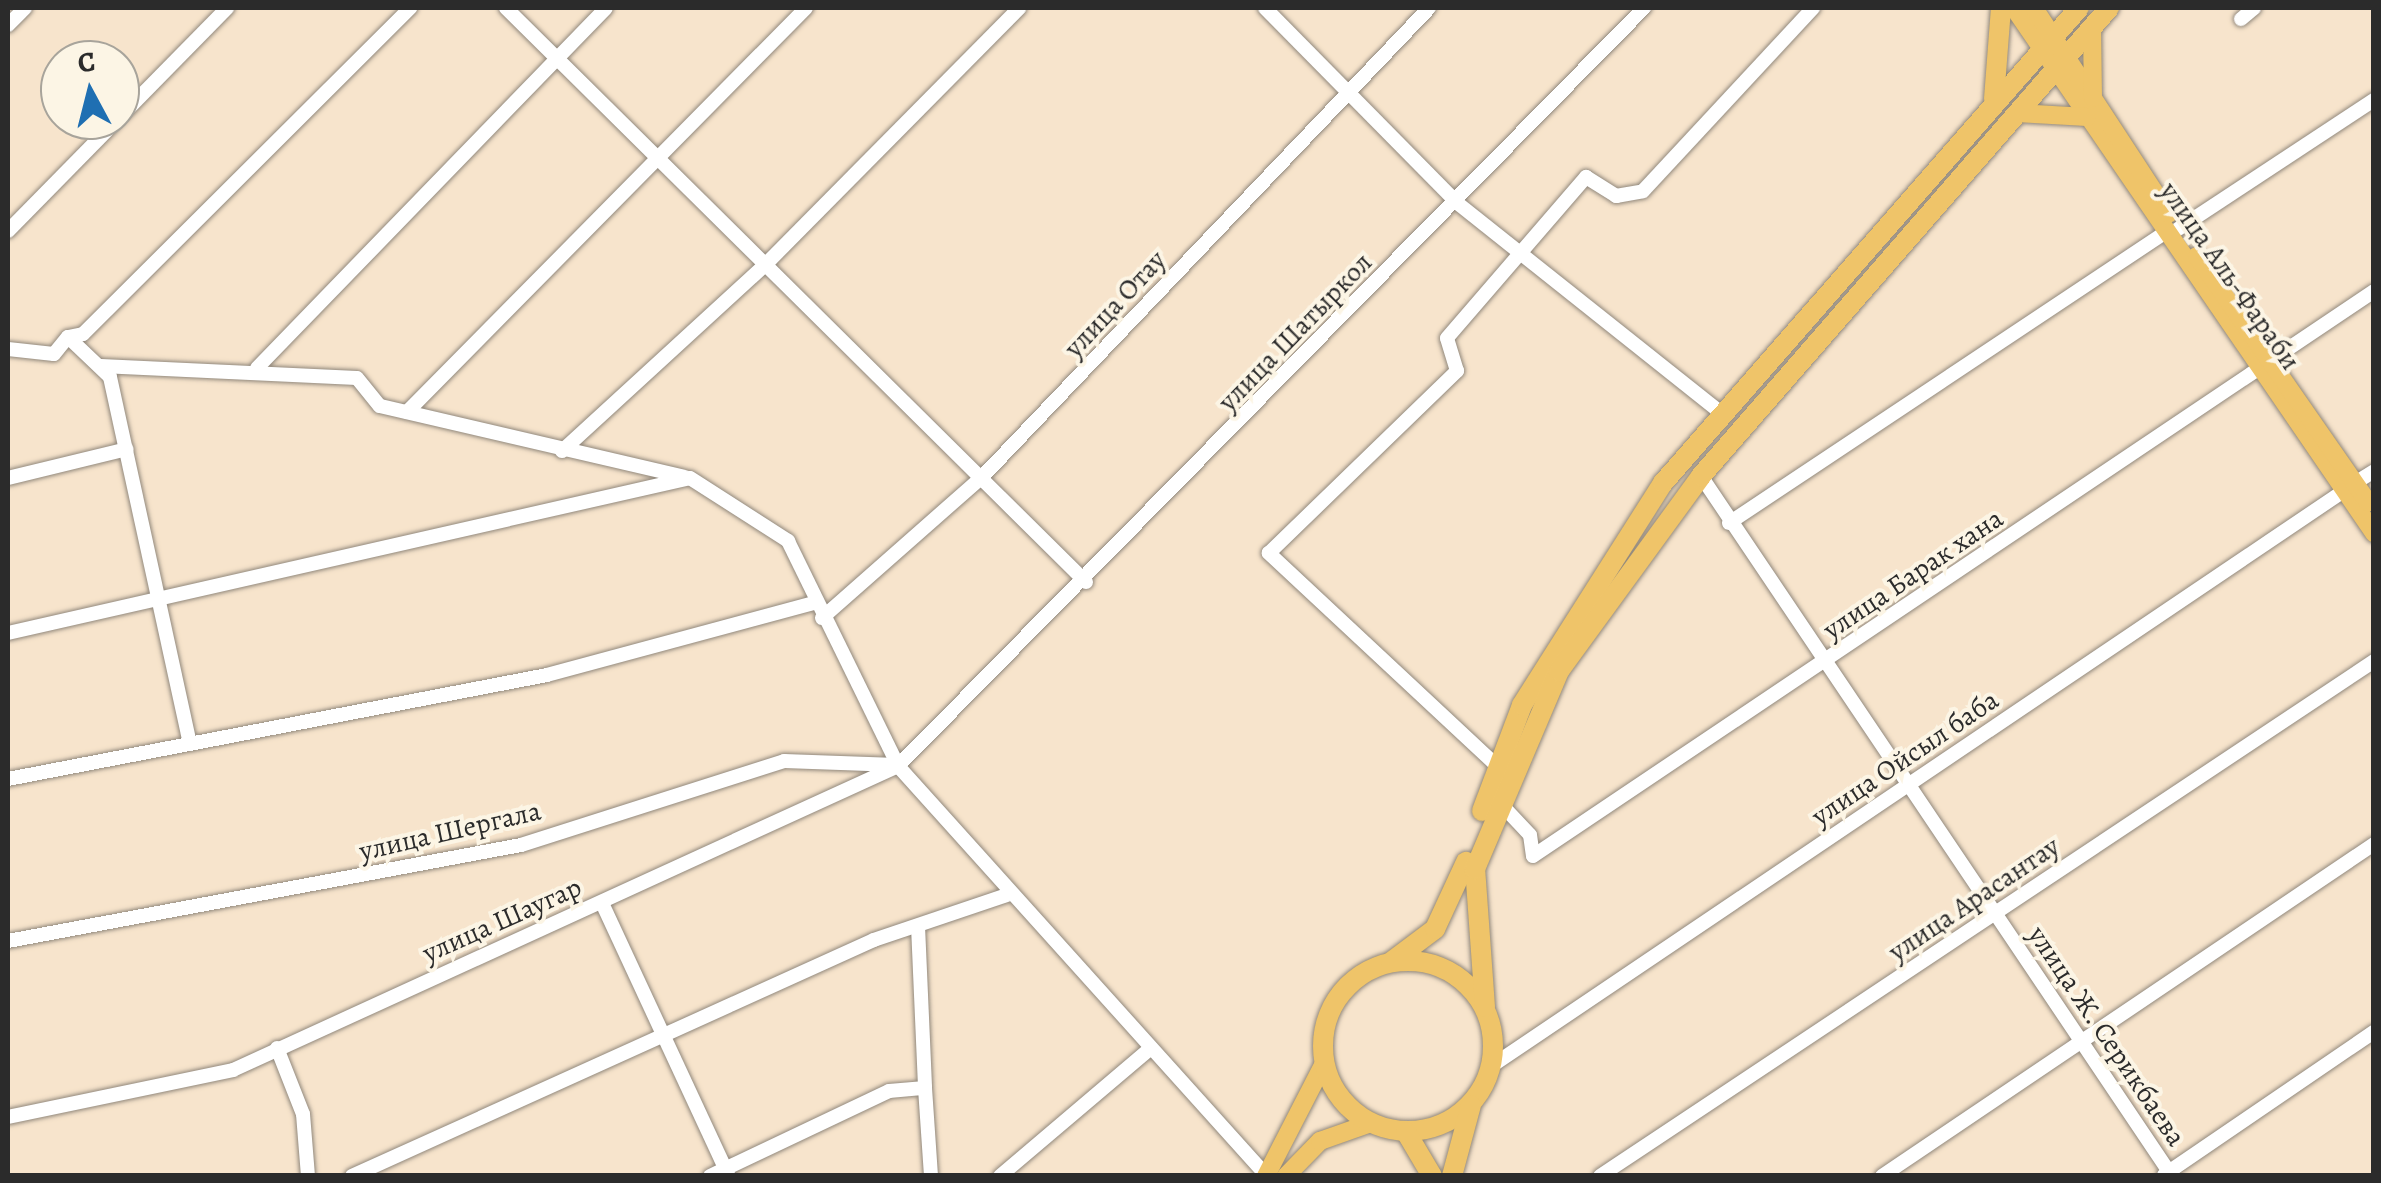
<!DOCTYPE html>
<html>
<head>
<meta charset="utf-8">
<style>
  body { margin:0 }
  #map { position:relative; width:2381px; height:1183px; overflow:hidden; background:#f7e4cc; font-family:Alegreya,serif }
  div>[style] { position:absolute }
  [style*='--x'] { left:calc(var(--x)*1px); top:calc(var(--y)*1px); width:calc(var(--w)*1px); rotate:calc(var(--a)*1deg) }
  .roads { filter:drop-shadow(0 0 2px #91887c) drop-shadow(0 0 2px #91887c) }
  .minor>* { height:14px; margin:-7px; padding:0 7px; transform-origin:7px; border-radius:7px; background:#fff }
  .major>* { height:18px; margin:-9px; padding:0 9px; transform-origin:9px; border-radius:9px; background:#efc469 }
  .highway>* { height:20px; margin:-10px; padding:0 10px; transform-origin:10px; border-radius:10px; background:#efc469 }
  .highway>.ring { margin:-10px; padding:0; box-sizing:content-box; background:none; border:20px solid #efc469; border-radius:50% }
  span { translate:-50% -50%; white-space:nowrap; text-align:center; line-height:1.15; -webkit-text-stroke:8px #fcf5e5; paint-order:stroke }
  .street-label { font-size:28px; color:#2b2b2b }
  .frame { position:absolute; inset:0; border:10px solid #2b2b2b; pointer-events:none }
  .north { position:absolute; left:40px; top:40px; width:100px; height:100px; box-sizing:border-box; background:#fcf5e5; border:2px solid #a8a49b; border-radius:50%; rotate:353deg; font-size:28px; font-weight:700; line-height:40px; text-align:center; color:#2b2b2b }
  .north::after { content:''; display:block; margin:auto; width:35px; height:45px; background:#1f6fb2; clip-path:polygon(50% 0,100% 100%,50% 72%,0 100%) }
</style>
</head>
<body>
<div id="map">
  <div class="roads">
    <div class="minor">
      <div style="--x:506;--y:8;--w:816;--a:44.7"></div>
      <div style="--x:1265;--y:8;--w:272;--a:45.4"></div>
      <div style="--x:1456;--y:202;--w:342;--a:38.5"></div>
      <div style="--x:2241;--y:19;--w:17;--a:-40"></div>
      <div style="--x:8;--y:25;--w:24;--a:-45"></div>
      <div style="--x:120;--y:117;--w:153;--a:-45.5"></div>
      <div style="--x:2178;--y:229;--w:235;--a:-33.4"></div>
      <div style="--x:8;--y:231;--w:156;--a:-45.5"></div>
      <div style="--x:68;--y:337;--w:15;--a:-11"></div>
      <div style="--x:83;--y:334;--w:462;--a:-44.9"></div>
      <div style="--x:8;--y:349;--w:46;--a:6.2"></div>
      <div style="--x:54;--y:354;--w:22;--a:-51"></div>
      <div style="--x:68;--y:337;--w:58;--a:43.6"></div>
      <div style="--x:110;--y:377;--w:375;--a:77.7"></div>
      <div style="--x:101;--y:366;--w:256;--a:2.7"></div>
      <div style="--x:357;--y:378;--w:36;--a:51"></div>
      <div style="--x:380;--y:406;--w:312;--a:13.1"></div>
      <div style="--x:257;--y:368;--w:501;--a:-45.89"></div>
      <div style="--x:407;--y:412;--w:568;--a:-45.36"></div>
      <div style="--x:562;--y:451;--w:274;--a:-42.5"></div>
      <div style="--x:764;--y:266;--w:363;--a:-45.3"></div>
      <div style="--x:1701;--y:476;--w:844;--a:56.07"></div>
      <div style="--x:8;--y:478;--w:122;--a:-13.7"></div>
      <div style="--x:2355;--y:483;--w:22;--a:-32"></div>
      <div style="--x:1729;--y:523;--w:525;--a:-33.66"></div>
      <div style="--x:822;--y:618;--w:216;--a:-41.4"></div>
      <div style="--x:984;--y:475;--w:645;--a:-46.38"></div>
      <div style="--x:8;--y:633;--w:699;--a:-12.8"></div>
      <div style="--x:690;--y:478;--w:117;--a:32.7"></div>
      <div style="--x:788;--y:541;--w:250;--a:63.9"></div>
      <div style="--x:898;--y:766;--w:550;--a:48.02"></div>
      <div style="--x:1496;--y:765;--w:311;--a:-137"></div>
      <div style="--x:1269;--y:553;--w:262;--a:-44.1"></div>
      <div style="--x:1457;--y:371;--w:34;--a:-107"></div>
      <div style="--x:1447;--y:338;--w:213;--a:-49.2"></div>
      <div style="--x:1586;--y:177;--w:36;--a:32"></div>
      <div style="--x:1616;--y:196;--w:27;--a:-10"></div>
      <div style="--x:1643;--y:191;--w:250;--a:-47.1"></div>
      <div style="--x:8;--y:779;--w:549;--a:-10.92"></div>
      <div style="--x:547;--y:675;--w:276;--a:-15.1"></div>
      <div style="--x:1499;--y:802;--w:45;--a:46.8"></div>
      <div style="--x:1530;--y:835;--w:21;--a:82"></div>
      <div style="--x:1533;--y:856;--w:1013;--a:-33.89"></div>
      <div style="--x:602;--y:903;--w:300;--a:65.1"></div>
      <div style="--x:918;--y:926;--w:162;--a:87.5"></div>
      <div style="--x:8;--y:941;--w:522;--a:-10.6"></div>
      <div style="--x:521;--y:845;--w:276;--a:-17.7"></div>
      <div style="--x:784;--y:761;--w:113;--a:2"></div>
      <div style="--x:277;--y:1048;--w:71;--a:68.5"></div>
      <div style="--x:303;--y:1114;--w:62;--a:85.4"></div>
      <div style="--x:1493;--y:1065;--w:1028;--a:-34.01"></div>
      <div style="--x:8;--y:1117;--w:230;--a:-11.8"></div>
      <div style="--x:233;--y:1070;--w:731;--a:-24.57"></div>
      <div style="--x:898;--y:766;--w:1064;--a:-45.46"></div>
      <div style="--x:2164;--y:1175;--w:254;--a:-34.3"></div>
      <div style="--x:352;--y:1176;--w:573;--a:-24.33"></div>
      <div style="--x:874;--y:940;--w:140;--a:-18.7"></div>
      <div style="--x:710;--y:1176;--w:198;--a:-25.4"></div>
      <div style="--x:889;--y:1091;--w:36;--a:-5"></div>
      <div style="--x:925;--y:1088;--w:88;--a:86.1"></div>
      <div style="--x:1000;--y:1176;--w:198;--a:-40.3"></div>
      <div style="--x:1600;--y:1176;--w:930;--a:-33.64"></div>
      <div style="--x:1882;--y:1176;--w:594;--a:-34.01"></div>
    </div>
    <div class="major">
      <div style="--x:2014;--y:8;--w:637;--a:55.56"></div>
      <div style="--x:2034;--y:8;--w:246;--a:56.8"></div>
      <div style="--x:2092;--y:27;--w:71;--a:89.2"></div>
      <div style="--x:2017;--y:113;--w:70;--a:3.3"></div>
      <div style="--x:2197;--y:256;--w:300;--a:55.2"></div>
      <div style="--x:1266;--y:1176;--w:127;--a:-62.8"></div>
      <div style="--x:1286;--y:1176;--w:49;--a:-45.8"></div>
      <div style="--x:1320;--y:1141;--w:54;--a:-19.4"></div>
    </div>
    <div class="highway">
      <div style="--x:1994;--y:99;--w:91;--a:-85.6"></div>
      <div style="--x:1482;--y:811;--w:113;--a:-69.3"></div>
      <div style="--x:1522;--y:705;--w:263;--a:-57.6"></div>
      <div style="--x:1663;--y:483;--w:631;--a:-48.79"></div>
      <div class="ring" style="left:1323px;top:961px;width:150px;height:150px"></div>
      <div style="--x:1391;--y:962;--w:55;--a:-36.9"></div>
      <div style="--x:1435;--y:929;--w:74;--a:-65.2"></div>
      <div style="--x:1485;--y:1007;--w:138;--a:-94.1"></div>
      <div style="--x:1475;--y:869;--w:215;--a:-67"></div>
      <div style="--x:1559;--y:671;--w:241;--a:-53.9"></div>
      <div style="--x:1701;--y:476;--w:621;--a:-48.92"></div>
      <div style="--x:1406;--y:1132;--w:51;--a:59.4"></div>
      <div style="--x:1452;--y:1176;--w:73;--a:-75"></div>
    </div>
  </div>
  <div class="street-label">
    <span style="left:2230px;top:276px;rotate:55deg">улица Аль-Фараби</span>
    <span style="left:1115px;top:304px;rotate:-47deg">улица Отау</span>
    <span style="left:1295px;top:332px;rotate:-46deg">улица Шатыркол</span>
    <span style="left:1913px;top:574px;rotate:-34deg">улица Барак хана</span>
    <span style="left:1905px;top:758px;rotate:-34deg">улица Ойсыл баба</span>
    <span style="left:450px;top:831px;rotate:-13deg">улица Шергала</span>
    <span style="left:1974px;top:899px;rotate:-34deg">улица Арасантау</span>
    <span style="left:502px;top:920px;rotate:-24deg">улица Шаугар</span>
    <span style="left:2107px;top:1036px;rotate:56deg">улица Ж. Серикбаева</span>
  </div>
  <div class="frame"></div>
  <div class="north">С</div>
</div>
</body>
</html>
